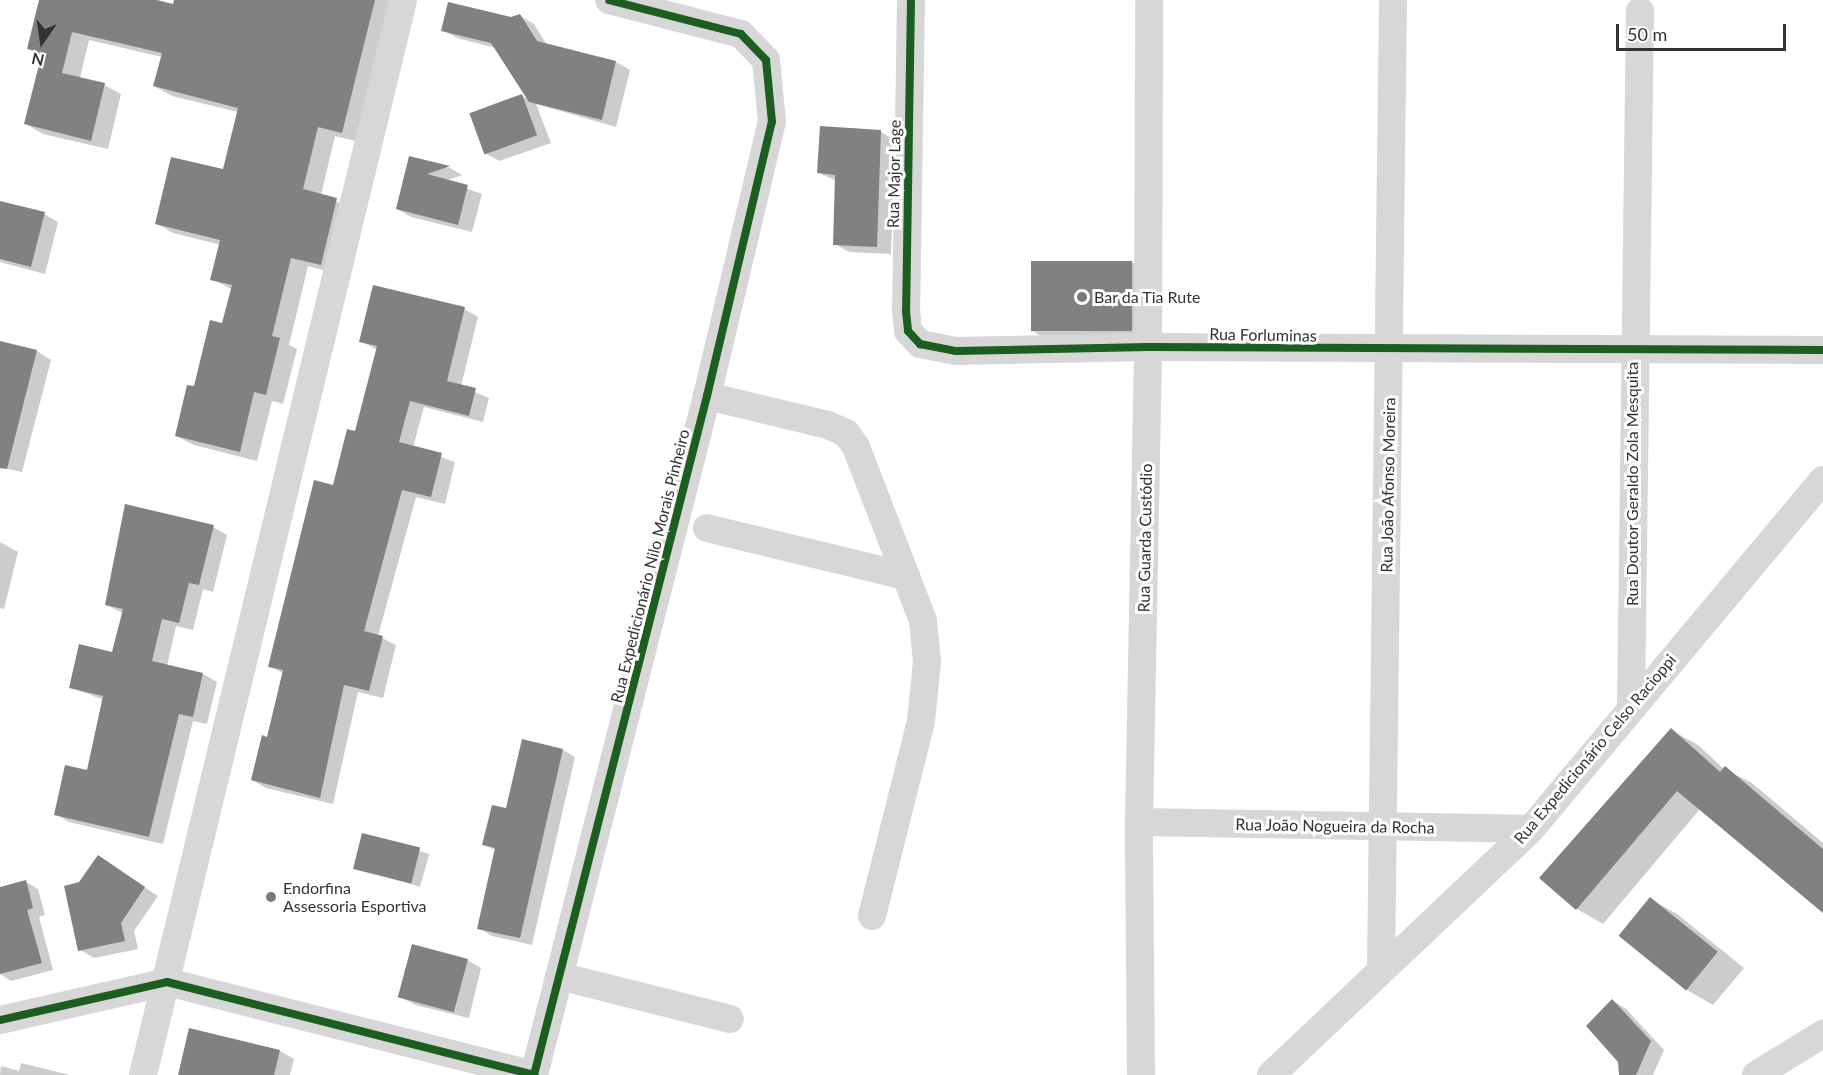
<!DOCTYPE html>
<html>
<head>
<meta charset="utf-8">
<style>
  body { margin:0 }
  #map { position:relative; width:1823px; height:1075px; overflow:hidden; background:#fff; font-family:Lato,sans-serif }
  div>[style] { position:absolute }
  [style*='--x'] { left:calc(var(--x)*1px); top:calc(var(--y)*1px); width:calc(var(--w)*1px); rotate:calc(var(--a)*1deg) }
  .shadow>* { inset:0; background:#0003; transform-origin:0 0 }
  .building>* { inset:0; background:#818181; transform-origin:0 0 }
  .minor>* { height:28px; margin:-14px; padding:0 14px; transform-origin:14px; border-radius:14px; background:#d7d7d7 }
  .cycleway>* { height:8px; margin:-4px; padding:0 4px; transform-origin:4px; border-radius:4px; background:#1b5e20 }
  .dots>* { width:16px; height:16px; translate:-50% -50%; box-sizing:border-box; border:3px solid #fff; border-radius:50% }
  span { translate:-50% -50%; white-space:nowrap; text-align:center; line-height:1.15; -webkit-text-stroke:6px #fff; paint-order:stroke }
  .street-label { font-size:16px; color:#333 }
  .poi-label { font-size:16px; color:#333 }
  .left { translate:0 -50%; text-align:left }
  .north { position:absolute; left:12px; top:12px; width:60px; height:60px; -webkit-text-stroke:4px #fff; paint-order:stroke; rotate:193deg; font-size:16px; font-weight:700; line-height:24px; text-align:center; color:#333 }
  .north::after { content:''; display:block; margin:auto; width:21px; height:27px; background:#333; clip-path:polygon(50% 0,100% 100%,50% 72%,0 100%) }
  .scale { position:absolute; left:1616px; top:24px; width:170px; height:27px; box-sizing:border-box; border:3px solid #333; border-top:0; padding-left:8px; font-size:18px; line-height:21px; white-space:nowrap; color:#333; -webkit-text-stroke:4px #fff; paint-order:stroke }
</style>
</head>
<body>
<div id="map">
  <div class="shadow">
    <div style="clip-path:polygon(40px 0,150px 0,174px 6px,175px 0,394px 0,359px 142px,335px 136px,321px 195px,354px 209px,338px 274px,308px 266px,289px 345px,297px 349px,283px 404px,272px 401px,257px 461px,194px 445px,176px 436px,223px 325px,233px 290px,212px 279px,221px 245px,173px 233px,156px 223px,224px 171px,238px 112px,172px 96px,154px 86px,162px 57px,89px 40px,80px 78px,104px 85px,121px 94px,108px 149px,43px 134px,26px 124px,42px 56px,29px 49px)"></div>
    <div style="clip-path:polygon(520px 16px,534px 24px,547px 45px,616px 62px,630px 70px,616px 127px,536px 104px,551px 143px,499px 161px,485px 153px,522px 96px,530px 100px,496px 48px,457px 38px,443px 30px)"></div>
    <div style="clip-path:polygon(822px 127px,881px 132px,895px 140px,891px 254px,849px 252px,835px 244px,837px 181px,819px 173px)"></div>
    <div style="clip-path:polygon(410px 158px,450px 168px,462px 175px,445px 181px,482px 194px,472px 232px,411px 217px,397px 209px)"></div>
    <div style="clip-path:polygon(0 212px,44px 214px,58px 222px,45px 274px,0 262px)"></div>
    <div style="clip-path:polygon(1131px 262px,1150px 273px,1150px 341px,1049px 341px,1031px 330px)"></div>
    <div style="clip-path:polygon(464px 309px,478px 317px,461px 386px,489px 398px,483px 422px,424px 407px,413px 447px,455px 462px,445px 504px,416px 497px,378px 636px,396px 645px,383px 698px,358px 692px,333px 804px,266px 788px,252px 780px,268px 739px,284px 674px,270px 666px,356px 432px,377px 350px,361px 341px)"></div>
    <div style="clip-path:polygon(0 342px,37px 351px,51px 360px,22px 472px,0 467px)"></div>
    <div style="clip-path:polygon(213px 527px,227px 535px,213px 592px,203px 589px,193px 630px,176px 626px,167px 666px,203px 674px,217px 682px,207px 724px,193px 721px,163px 844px,69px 822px,55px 814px,89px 772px,104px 700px,70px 687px,113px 653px,123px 613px,106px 605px)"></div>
    <div style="clip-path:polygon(0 542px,18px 552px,4px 609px,0 608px)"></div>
    <div style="clip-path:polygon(1671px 730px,1698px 745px,1724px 769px,1752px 783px,1823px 843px,1823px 911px,1700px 809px,1603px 924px,1577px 909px)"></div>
    <div style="clip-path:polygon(563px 750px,575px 757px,532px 945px,492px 936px,479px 928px,496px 851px,484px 844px,507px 810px)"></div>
    <div style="left:363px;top:835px;width:69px;height:34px;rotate:16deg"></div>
    <div style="clip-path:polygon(98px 857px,158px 896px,134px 931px,138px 949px,94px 958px,80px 950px,80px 883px)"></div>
    <div style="clip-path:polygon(26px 882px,38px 889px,45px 915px,39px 917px,53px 970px,11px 981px,0 974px,0 889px)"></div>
    <div style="clip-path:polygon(1650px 899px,1677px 914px,1744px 968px,1713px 1005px,1687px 990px)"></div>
    <div style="clip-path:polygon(467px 960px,481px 968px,469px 1018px,415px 1005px,401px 997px)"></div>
    <div style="clip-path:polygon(1613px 1001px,1626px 1009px,1664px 1050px,1653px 1075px,1621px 1075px)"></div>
    <div style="clip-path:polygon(280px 1051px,294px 1059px,290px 1075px,179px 1075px)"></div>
    <div style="clip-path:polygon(21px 1063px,70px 1075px,0 1075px,1px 1066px,19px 1071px)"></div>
  </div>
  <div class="building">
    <div style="clip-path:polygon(39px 0,157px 0,173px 4px,174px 0,375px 0,342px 133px,318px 127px,303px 189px,337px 198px,321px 265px,291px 258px,272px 336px,280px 338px,266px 395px,254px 392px,240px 452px,175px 436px,187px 385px,194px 386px,210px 320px,222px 323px,232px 285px,210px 280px,220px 240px,155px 224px,171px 157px,223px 169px,238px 108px,153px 86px,162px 53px,72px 32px,62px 73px,105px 83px,91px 141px,24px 124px,42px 53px,27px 49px)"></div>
    <div style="clip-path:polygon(448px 2px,511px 17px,520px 14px,537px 41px,616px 61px,602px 120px,529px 102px,491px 43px,441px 31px)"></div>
    <div style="left:522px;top:94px;width:44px;height:56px;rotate:70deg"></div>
    <div style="clip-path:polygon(820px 126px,881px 130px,877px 247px,833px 245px,835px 175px,817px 173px)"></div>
    <div style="clip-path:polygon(409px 156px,450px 166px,427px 174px,468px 185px,458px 225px,396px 209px)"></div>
    <div style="clip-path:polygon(0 201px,45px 212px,31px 267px,0 259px)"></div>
    <div style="left:1132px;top:261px;width:70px;height:101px;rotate:90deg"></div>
    <div style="clip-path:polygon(373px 285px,465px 307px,447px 381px,476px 388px,469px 416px,410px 401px,399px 442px,442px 453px,431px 497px,402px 490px,364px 631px,383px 636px,369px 691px,344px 685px,320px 798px,251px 780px,262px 735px,267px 737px,283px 670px,268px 667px,314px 480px,333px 485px,347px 429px,355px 431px,377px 346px,359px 342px)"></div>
    <div style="clip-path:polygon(0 341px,37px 350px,7px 469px,0 468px)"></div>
    <div style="clip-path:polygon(125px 504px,214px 525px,199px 585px,189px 583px,179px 623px,162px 619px,152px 661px,203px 673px,193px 717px,179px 714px,149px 837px,54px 815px,65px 765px,87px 770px,103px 696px,69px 688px,79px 644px,112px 652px,123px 609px,105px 605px)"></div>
    <div style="clip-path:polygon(1671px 728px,1720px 772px,1725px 766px,1823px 849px,1823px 913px,1677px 791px,1576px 910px,1539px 878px)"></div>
    <div style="clip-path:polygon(522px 739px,563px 749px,520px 938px,477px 929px,495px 848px,482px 845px,492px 805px,506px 808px)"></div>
    <div style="left:362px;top:833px;width:60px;height:37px;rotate:14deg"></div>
    <div style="clip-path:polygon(98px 855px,145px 887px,121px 923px,125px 941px,78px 951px,64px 886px,79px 882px)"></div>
    <div style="clip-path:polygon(26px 880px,33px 908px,27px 910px,42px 963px,0 974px,0 887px)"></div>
    <div style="left:1650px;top:897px;width:87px;height:50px;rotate:39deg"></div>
    <div style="left:412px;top:944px;width:58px;height:55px;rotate:15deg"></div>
    <div style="clip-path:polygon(1612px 999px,1651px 1041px,1636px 1075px,1619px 1075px,1618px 1062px,1586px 1026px)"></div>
    <div style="clip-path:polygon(189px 1028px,280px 1050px,274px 1075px,178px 1075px)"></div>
  </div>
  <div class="minor">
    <div style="--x:911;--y:0;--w:311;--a:90.9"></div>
    <div style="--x:906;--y:311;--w:20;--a:84"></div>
    <div style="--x:908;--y:331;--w:18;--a:47"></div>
    <div style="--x:920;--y:344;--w:37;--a:11"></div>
    <div style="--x:956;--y:351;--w:192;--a:-1.2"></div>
    <div style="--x:1148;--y:347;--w:675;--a:0.25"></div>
    <div style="--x:707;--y:396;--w:124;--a:13.5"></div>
    <div style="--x:828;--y:425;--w:20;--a:24"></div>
    <div style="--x:846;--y:433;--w:17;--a:54"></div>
    <div style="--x:856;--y:447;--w:186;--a:68.9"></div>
    <div style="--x:923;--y:621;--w:41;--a:84.4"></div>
    <div style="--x:927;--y:662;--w:59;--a:95.8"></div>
    <div style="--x:921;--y:721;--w:201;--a:104.1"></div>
    <div style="--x:707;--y:528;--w:205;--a:13.6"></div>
    <div style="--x:1631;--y:706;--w:695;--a:-89.26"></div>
    <div style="--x:1139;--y:822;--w:392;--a:1"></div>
    <div style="--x:1381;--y:969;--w:969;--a:-89.29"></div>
    <div style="--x:559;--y:976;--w:176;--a:14.1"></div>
    <div style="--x:0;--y:1020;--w:171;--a:-12.8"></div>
    <div style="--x:167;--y:982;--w:379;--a:14.2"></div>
    <div style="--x:534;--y:1075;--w:701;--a:-75.71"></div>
    <div style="--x:707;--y:396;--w:282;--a:-76.7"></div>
    <div style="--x:772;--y:122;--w:62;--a:-95.5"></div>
    <div style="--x:766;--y:60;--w:36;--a:-134"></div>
    <div style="--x:741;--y:34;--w:136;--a:-165.6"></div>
    <div style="--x:143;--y:1075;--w:1106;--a:-76.4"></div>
    <div style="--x:1141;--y:1075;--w:253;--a:-90.5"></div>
    <div style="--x:1139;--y:822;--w:475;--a:-88.9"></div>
    <div style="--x:1148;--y:347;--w:347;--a:-89.8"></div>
    <div style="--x:1271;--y:1075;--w:358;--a:-43.4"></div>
    <div style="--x:1531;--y:829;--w:455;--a:-50.1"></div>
    <div style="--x:1756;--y:1075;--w:79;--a:-31.5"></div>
  </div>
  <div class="cycleway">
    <div style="--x:911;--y:0;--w:311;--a:90.9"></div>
    <div style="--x:906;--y:311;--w:20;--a:84"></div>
    <div style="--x:908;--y:331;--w:18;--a:47"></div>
    <div style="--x:920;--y:344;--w:37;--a:11"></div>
    <div style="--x:956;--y:351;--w:192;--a:-1.2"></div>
    <div style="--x:1148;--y:347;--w:675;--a:0.25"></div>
    <div style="--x:0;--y:1020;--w:171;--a:-12.8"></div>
    <div style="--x:167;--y:982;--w:379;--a:14.2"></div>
    <div style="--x:534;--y:1075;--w:701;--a:-75.71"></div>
    <div style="--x:707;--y:396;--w:282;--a:-76.7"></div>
    <div style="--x:772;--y:122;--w:62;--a:-95.5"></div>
    <div style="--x:766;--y:60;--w:36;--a:-134"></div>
    <div style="--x:741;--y:34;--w:136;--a:-165.6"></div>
  </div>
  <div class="dots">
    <div style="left:1082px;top:297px;background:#7a7a7a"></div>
    <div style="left:271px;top:897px;background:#7a7a7a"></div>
  </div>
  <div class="street-label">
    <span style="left:894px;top:174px;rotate:-89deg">Rua Major Lage</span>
    <span style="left:1263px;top:335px;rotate:1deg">Rua Forluminas</span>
    <span style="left:1632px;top:484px;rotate:-90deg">Rua Doutor Geraldo Zola Mesquita</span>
    <span style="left:1388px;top:485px;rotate:-89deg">Rua João Afonso Moreira</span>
    <span style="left:1145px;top:538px;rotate:-89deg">Rua Guarda Custódio</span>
    <span style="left:650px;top:566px;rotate:-76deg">Rua Expedicionário Nilo Morais Pinheiro</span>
    <span style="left:1595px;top:749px;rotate:-50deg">Rua Expedicionário Celso Racioppi</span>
    <span style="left:1335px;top:826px;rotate:1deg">Rua João Nogueira da Rocha</span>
  </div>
  <div class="poi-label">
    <span class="left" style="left:1094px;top:297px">Bar da Tia Rute</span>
    <span class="left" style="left:283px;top:897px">Endorfina<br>Assessoria Esportiva</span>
  </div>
  <div class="north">N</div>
  <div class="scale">50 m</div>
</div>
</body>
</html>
